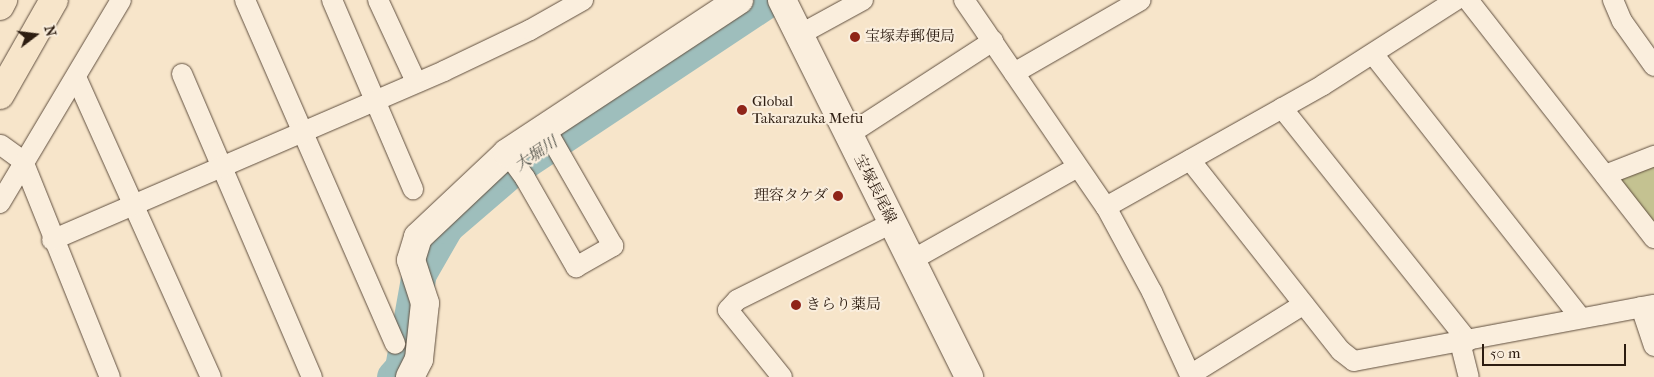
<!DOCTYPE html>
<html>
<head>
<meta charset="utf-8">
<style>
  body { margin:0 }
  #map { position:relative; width:1654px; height:377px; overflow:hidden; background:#f7e5ca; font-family:"IM FELL French Canon","Noto Serif JP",serif }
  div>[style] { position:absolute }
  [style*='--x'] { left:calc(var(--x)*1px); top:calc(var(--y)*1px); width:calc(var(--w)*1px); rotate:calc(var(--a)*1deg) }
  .green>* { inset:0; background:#c4c291 }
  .river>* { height:35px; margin:-17.5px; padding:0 17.5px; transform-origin:17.5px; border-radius:17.5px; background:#9ebebc }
  .roads { filter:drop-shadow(0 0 1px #604f3f) drop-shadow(0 0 1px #604f3f) }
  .street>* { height:20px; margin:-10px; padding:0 10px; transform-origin:10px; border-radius:10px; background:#faeedd }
  .secondary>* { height:28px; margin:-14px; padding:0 14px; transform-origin:14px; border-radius:14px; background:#faeedd }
  .highway>* { height:28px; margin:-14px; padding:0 14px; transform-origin:14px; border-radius:14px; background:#f7e5ca }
  .dots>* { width:14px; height:14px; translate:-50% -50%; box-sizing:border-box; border:2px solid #faeedd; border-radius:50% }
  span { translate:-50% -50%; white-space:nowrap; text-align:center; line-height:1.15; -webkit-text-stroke:4px #faeedd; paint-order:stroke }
  .poi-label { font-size:15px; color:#2d1d11 }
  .left { translate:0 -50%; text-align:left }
  .right { translate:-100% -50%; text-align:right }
  .street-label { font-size:15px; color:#2d1d11 }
  .water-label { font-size:16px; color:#55554d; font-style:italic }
  .north { position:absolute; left:10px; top:10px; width:50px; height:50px; -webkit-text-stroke:4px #faeedd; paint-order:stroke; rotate:75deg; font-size:14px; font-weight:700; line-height:20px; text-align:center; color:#2d1d11 }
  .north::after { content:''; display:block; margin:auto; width:18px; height:22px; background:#2d1d11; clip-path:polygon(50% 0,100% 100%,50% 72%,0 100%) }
  .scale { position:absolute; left:1482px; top:344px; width:144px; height:22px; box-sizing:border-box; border:2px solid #2d1d11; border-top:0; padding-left:6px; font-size:15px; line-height:18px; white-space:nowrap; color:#2d1d11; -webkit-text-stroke:4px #faeedd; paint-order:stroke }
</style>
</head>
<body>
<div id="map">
  <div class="green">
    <div style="clip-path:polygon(1654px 166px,1654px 225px,1619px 179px)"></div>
  </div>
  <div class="river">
    <div style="--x:394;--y:377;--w:12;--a:-48"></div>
    <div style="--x:402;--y:368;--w:97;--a:-79.9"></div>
    <div style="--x:419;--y:273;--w:54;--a:-60.1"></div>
    <div style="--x:446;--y:226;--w:84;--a:-40.7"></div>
    <div style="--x:510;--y:171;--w:309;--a:-33.6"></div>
  </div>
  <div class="roads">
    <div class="street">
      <div style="--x:245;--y:0;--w:375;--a:66.4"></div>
      <div style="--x:332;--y:0;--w:206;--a:66.8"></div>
      <div style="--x:378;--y:0;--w:90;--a:65.1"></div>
      <div style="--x:964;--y:0;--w:251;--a:55.6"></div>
      <div style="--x:1106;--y:207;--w:97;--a:61.6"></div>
      <div style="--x:1152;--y:292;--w:94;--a:65.4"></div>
      <div style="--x:1468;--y:0;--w:302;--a:52"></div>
      <div style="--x:1613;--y:0;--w:23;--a:67"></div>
      <div style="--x:1622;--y:21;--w:55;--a:54.6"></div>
      <div style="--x:799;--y:35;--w:73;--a:-28.7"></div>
      <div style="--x:1373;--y:54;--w:335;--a:51.8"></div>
      <div style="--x:1014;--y:73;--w:146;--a:-29.9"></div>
      <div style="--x:182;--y:74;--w:330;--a:66.8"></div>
      <div style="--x:76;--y:77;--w:329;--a:65.8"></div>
      <div style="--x:1282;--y:108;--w:298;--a:51.4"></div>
      <div style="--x:848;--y:135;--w:173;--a:-33"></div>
      <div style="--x:1;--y:145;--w:27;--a:36"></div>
      <div style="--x:23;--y:161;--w:233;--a:68.1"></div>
      <div style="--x:507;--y:153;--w:31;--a:54"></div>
      <div style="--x:525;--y:178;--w:103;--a:60.2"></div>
      <div style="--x:576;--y:267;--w:43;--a:-29.6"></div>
      <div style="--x:613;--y:246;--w:138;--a:-119.9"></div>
      <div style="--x:1190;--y:160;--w:243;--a:51.7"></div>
      <div style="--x:1341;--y:351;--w:16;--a:38"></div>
      <div style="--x:1354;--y:361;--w:305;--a:-10.6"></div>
      <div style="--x:1605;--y:175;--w:53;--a:-21.2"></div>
      <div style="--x:0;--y:203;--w:236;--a:-59.2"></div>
      <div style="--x:1106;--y:207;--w:249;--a:-29.3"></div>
      <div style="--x:1323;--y:85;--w:158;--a:-32.6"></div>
      <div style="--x:52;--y:240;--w:427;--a:-23.3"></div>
      <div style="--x:444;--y:71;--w:95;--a:-25.5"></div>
      <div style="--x:530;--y:30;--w:61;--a:-29.5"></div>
      <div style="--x:912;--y:260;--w:190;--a:-29.3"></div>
      <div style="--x:1641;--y:307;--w:41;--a:71.6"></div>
      <div style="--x:1460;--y:342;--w:36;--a:76"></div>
      <div style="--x:1190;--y:375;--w:134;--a:-31.9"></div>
      <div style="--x:782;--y:377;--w:86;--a:-128.9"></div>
      <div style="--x:728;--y:310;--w:13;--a:-48"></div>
      <div style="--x:737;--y:300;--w:173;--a:-26.4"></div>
    </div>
    <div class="secondary">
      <div style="--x:782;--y:0;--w:421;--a:63.6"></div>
      <div style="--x:410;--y:377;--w:20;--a:-63"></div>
      <div style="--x:419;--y:359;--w:56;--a:-83.9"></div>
      <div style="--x:425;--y:303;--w:45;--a:-108"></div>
      <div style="--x:411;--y:260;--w:24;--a:-73"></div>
      <div style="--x:418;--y:237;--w:122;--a:-43.3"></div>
      <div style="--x:507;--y:153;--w:278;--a:-33.4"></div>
    </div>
    <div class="highway">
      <div style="--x:0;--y:6;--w:7;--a:-63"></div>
      <div style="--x:0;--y:95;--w:109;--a:-60.4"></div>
    </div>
  </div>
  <div class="dots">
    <div style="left:855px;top:37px;background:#8f2418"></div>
    <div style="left:742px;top:110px;background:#8f2418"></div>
    <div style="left:838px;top:196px;background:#8f2418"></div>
    <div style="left:796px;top:305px;background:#8f2418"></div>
  </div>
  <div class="poi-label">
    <span class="left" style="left:865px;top:37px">宝塚寿郵便局</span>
    <span class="left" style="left:752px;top:110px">Global<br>Takarazuka Mefu</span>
    <span class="right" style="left:828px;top:196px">理容タケダ</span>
    <span class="left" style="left:806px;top:305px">きらり薬局</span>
  </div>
  <div class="street-label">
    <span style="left:875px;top:189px;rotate:63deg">宝塚長尾線</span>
  </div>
  <div class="water-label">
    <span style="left:536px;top:154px;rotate:-34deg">大堀川</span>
  </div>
  <div class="north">N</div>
  <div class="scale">50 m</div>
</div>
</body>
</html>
